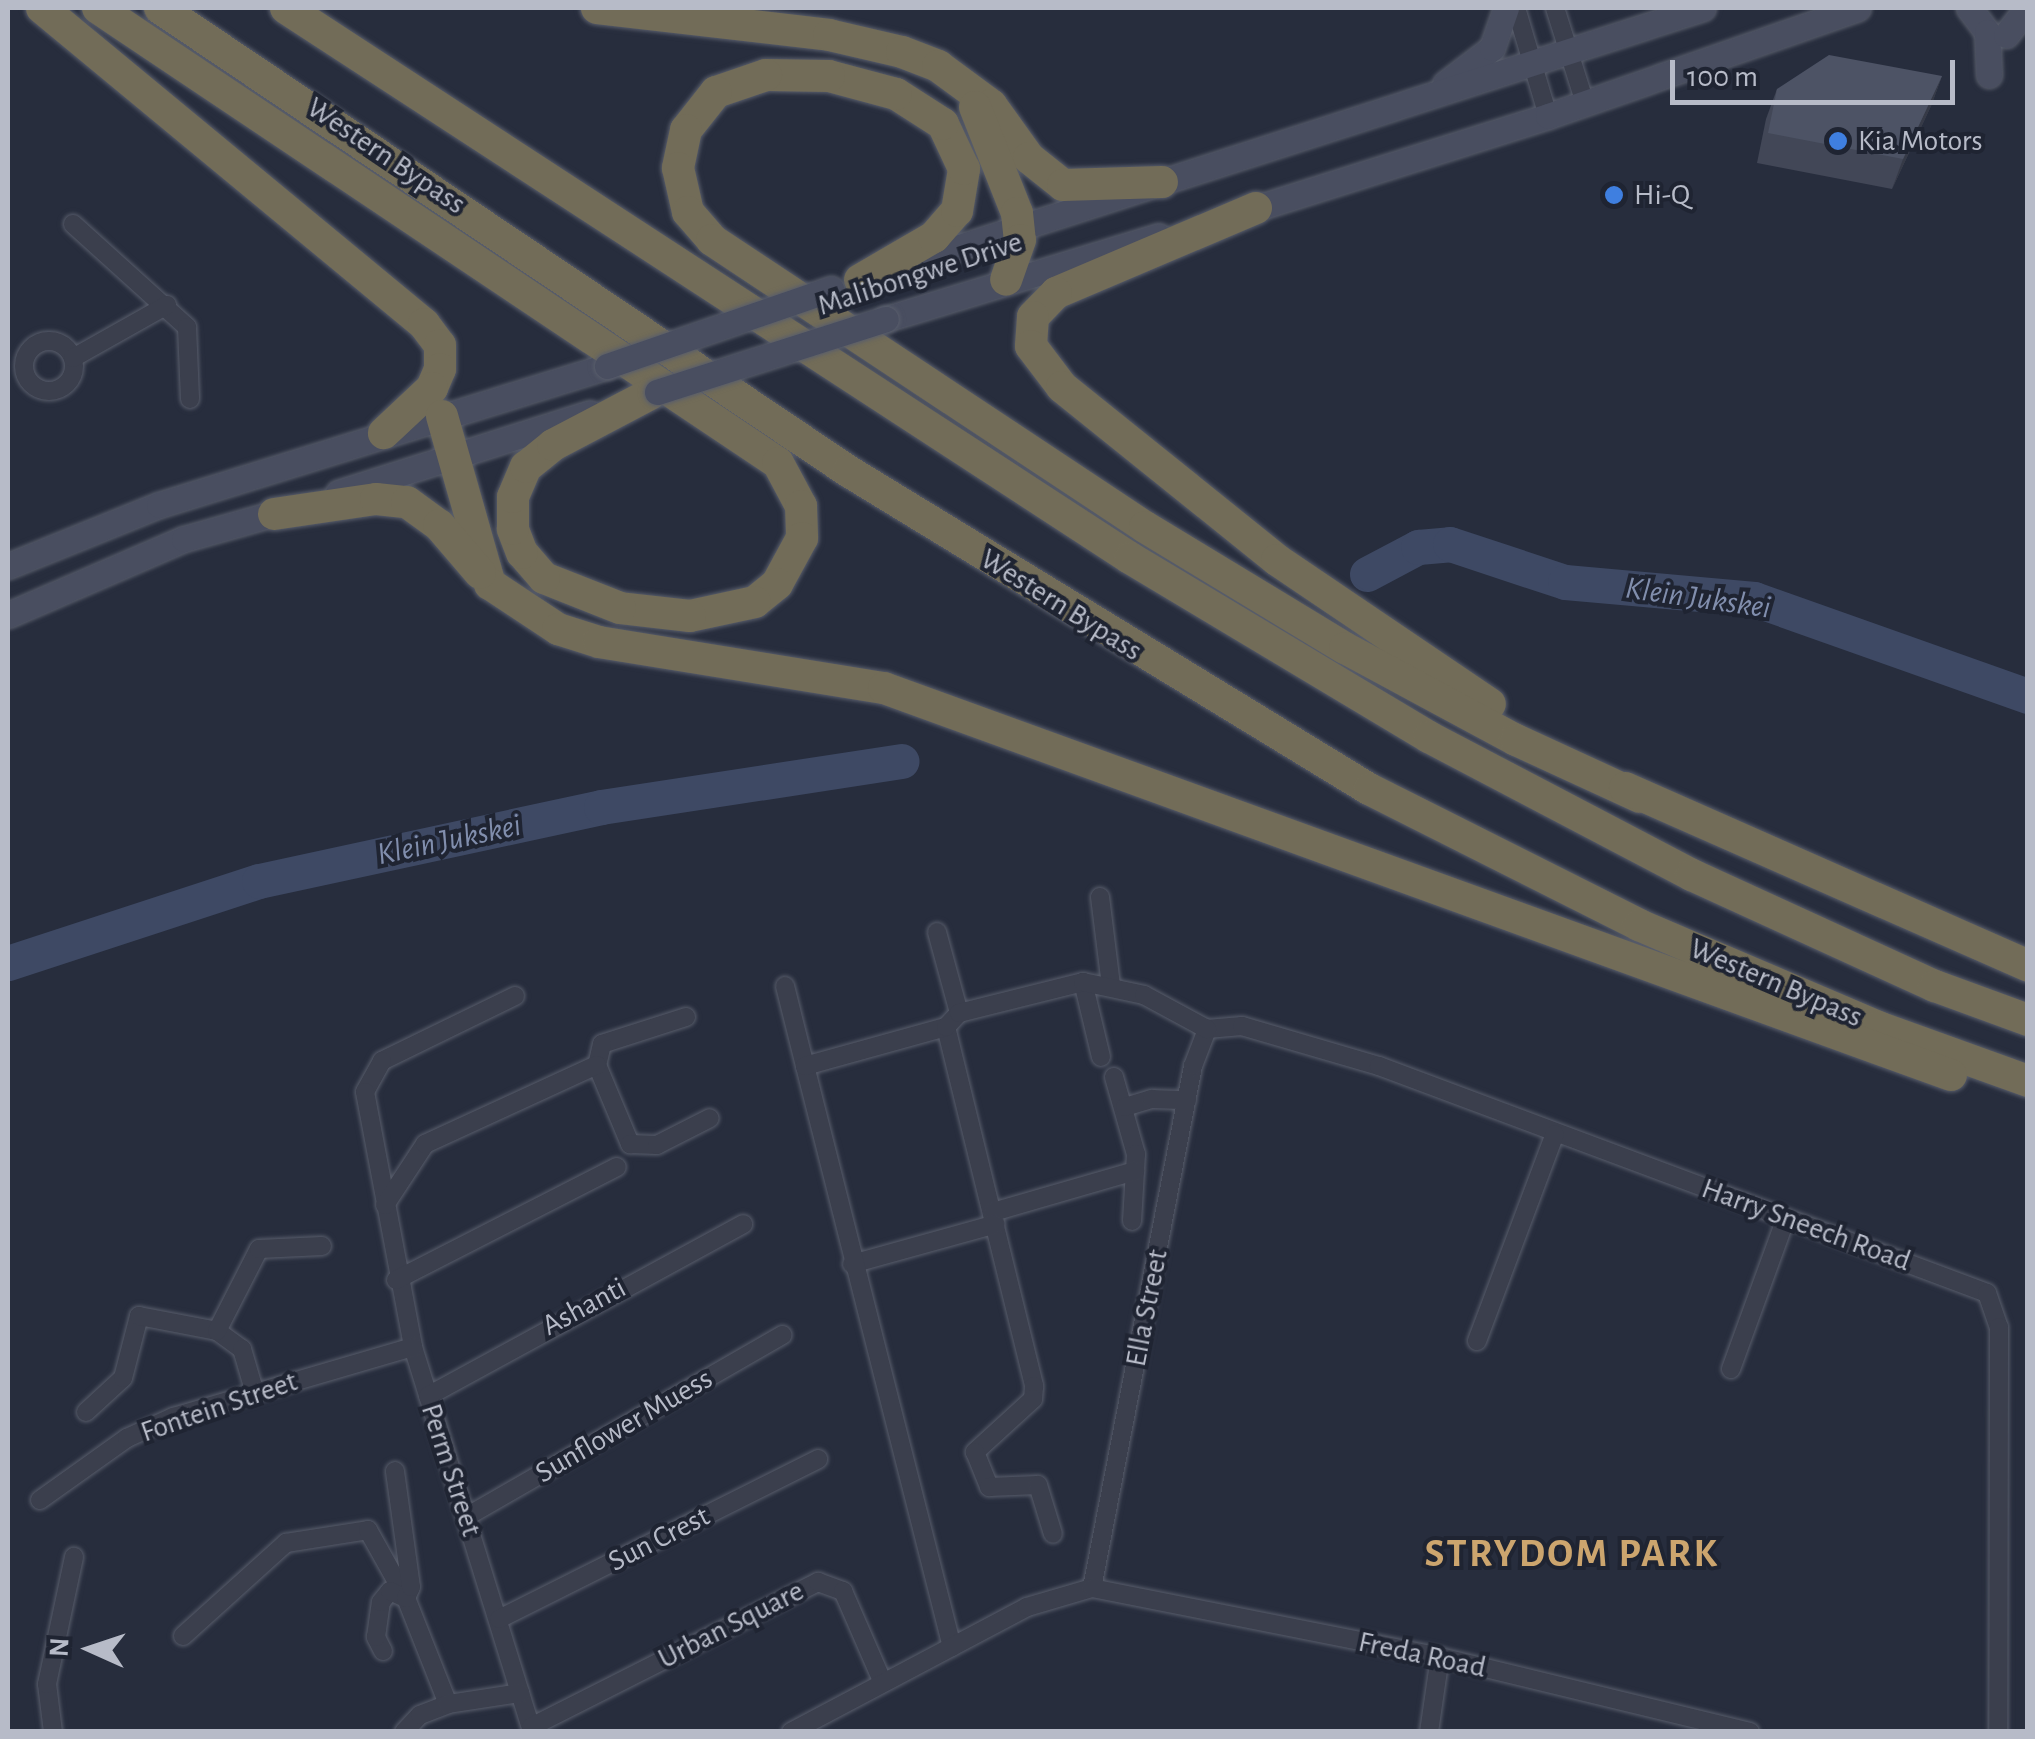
<!DOCTYPE html>
<html>
<head>
<meta charset="utf-8">
<style>
  body { margin:0 }
  #map { position:relative; width:2035px; height:1739px; overflow:hidden; background:#272d3d; font-family:"Alegreya Sans",sans-serif }
  div>[style] { position:absolute }
  [style*='--x'] { left:calc(var(--x)*1px); top:calc(var(--y)*1px); width:calc(var(--w)*1px); rotate:calc(var(--a)*1deg) }
  .river>* { height:35px; margin:-17.5px; padding:0 17.5px; transform-origin:17.5px; border-radius:17.5px; background:#3e4964 }
  .roads { filter:drop-shadow(0 0 2px #585d6b) drop-shadow(0 0 2px #585d6b) }
  .street>* { height:18px; margin:-9px; padding:0 9px; transform-origin:9px; border-radius:9px; background:#3b3f4d }
  .street>.ring { margin:-9px; padding:0; box-sizing:content-box; background:none; border:18px solid #3b3f4d; border-radius:50% }
  .secondary>* { height:25px; margin:-12.5px; padding:0 12.5px; transform-origin:12.5px; border-radius:12.5px; background:#494e60 }
  .highway>* { height:32px; margin:-16px; padding:0 16px; transform-origin:16px; border-radius:16px; background:#726c58 }
  .bridges { filter:drop-shadow(0 0 2px #585d6b) drop-shadow(0 0 2px #585d6b) }
  .secondary-bridge>* { height:25px; margin:-12.5px; padding:0 12.5px; transform-origin:12.5px; border-radius:12.5px; background:#494e60 }
  .wall>* { inset:0; background:#424757 }
  .shaded-wall>* { inset:0; background:#363a47 }
  .building>* { inset:0; background:#4d5365 }
  .dots>* { width:28px; height:28px; translate:-50% -50%; box-sizing:border-box; border:5px solid #1f2432; border-radius:50% }
  span { translate:-50% -50%; white-space:nowrap; text-align:center; line-height:1.15; -webkit-text-stroke:8px #1f2432; paint-order:stroke }
  .poi-label { font-size:30px; color:#b7bbc8 }
  .left { translate:0 -50%; text-align:left }
  .street-label { font-size:30px; color:#b7bbc8 }
  .water-label { font-size:32px; color:#818ead; font-style:italic }
  .district-label { font-size:40px; color:#cca56e; font-weight:700; letter-spacing:2.5px }
  .frame { position:absolute; inset:0; border:10px solid #b7bbc8; pointer-events:none }
  .north { position:absolute; left:40px; top:1599px; width:100px; height:100px; -webkit-text-stroke:8px #1f2432; paint-order:stroke; rotate:273deg; font-size:28px; font-weight:700; line-height:40px; text-align:center; color:#b7bbc8 }
  .north::after { content:''; display:block; margin:auto; width:35px; height:45px; background:#b7bbc8; clip-path:polygon(50% 0,100% 100%,50% 72%,0 100%) }
  .scale { position:absolute; left:1670px; top:60px; width:285px; height:45px; box-sizing:border-box; border:5px solid #b7bbc8; border-top:0; padding-left:12px; font-size:30px; line-height:35px; white-space:nowrap; color:#b7bbc8; -webkit-text-stroke:8px #1f2432; paint-order:stroke }
</style>
</head>
<body>
<div id="map">
  <div class="river">
    <div style="--x:1367;--y:574;--w:58;--a:-27.9"></div>
    <div style="--x:1418;--y:547;--w:32;--a:-5"></div>
    <div style="--x:1450;--y:544;--w:121;--a:18.3"></div>
    <div style="--x:1565;--y:582;--w:190;--a:5.1"></div>
    <div style="--x:1754;--y:599;--w:291;--a:19.5"></div>
    <div style="--x:8;--y:963;--w:264;--a:-18.1"></div>
    <div style="--x:259;--y:881;--w:350;--a:-12.2"></div>
    <div style="--x:601;--y:807;--w:304;--a:-8.7"></div>
  </div>
  <div class="roads">
    <div class="street">
      <div style="--x:1516;--y:8;--w:113;--a:73.5"></div>
      <div style="--x:1555;--y:8;--w:100;--a:72.5"></div>
      <div style="--x:73;--y:224;--w:154;--a:42.1"></div>
      <div style="--x:187;--y:327;--w:72;--a:87.6"></div>
      <div class="ring" style="left:24px;top:341px;width:32px;height:32px"></div>
      <div style="--x:73;--y:358;--w:108;--a:-29.4"></div>
      <div style="--x:1100;--y:897;--w:89;--a:82.9"></div>
      <div style="--x:937;--y:932;--w:84;--a:74.8"></div>
      <div style="--x:1083;--y:982;--w:77;--a:76.5"></div>
      <div style="--x:785;--y:986;--w:82;--a:76"></div>
      <div style="--x:515;--y:996;--w:148;--a:154"></div>
      <div style="--x:382;--y:1061;--w:35;--a:119"></div>
      <div style="--x:365;--y:1092;--w:259;--a:79.3"></div>
      <div style="--x:413;--y:1347;--w:403;--a:72.8"></div>
      <div style="--x:686;--y:1017;--w:88;--a:162.2"></div>
      <div style="--x:602;--y:1044;--w:22;--a:103"></div>
      <div style="--x:597;--y:1065;--w:86;--a:67.3"></div>
      <div style="--x:630;--y:1144;--w:27;--a:2"></div>
      <div style="--x:657;--y:1145;--w:59;--a:-27"></div>
      <div style="--x:946;--y:1027;--w:370;--a:76.2"></div>
      <div style="--x:1034;--y:1386;--w:13;--a:94"></div>
      <div style="--x:1033;--y:1399;--w:79;--a:137.6"></div>
      <div style="--x:975;--y:1452;--w:38;--a:68"></div>
      <div style="--x:989;--y:1487;--w:49;--a:-2.3"></div>
      <div style="--x:1038;--y:1485;--w:51;--a:73"></div>
      <div style="--x:1207;--y:1029;--w:35;--a:-5"></div>
      <div style="--x:1242;--y:1026;--w:143;--a:16.3"></div>
      <div style="--x:1379;--y:1066;--w:649;--a:20.47"></div>
      <div style="--x:1987;--y:1293;--w:36;--a:71"></div>
      <div style="--x:1999;--y:1327;--w:405;--a:90.1"></div>
      <div style="--x:1114;--y:1077;--w:80;--a:74.1"></div>
      <div style="--x:1136;--y:1154;--w:67;--a:93.4"></div>
      <div style="--x:1125;--y:1107;--w:28;--a:-17"></div>
      <div style="--x:1152;--y:1099;--w:35;--a:2"></div>
      <div style="--x:385;--y:1205;--w:73;--a:-56.7"></div>
      <div style="--x:425;--y:1144;--w:189;--a:-24.7"></div>
      <div style="--x:993;--y:1212;--w:148;--a:-16.1"></div>
      <div style="--x:852;--y:1264;--w:149;--a:-15.5"></div>
      <div style="--x:396;--y:1280;--w:248;--a:-27.1"></div>
      <div style="--x:217;--y:1331;--w:31;--a:36"></div>
      <div style="--x:242;--y:1349;--w:43;--a:73.7"></div>
      <div style="--x:1477;--y:1341;--w:221;--a:-69.4"></div>
      <div style="--x:1731;--y:1369;--w:161;--a:-70"></div>
      <div style="--x:428;--y:1396;--w:359;--a:-28.6"></div>
      <div style="--x:86;--y:1412;--w:50;--a:-42.6"></div>
      <div style="--x:123;--y:1378;--w:64;--a:-75.5"></div>
      <div style="--x:139;--y:1316;--w:79;--a:10.9"></div>
      <div style="--x:217;--y:1331;--w:92;--a:-62.9"></div>
      <div style="--x:259;--y:1249;--w:63;--a:-2.7"></div>
      <div style="--x:40;--y:1500;--w:107;--a:-35.5"></div>
      <div style="--x:127;--y:1438;--w:51;--a:-24.5"></div>
      <div style="--x:173;--y:1417;--w:250;--a:-16.3"></div>
      <div style="--x:466;--y:1517;--w:365;--a:-29.9"></div>
      <div style="--x:1092;--y:1588;--w:532;--a:-79.05"></div>
      <div style="--x:1193;--y:1066;--w:40;--a:-69"></div>
      <div style="--x:499;--y:1619;--w:357;--a:-26.6"></div>
      <div style="--x:183;--y:1636;--w:139;--a:-42.1"></div>
      <div style="--x:286;--y:1543;--w:83;--a:-9"></div>
      <div style="--x:368;--y:1530;--w:78;--a:60.8"></div>
      <div style="--x:406;--y:1598;--w:114;--a:68.4"></div>
      <div style="--x:952;--y:1647;--w:599;--a:-104.2"></div>
      <div style="--x:805;--y:1066;--w:146;--a:-15.5"></div>
      <div style="--x:946;--y:1027;--w:19;--a:-47"></div>
      <div style="--x:959;--y:1013;--w:128;--a:-14"></div>
      <div style="--x:1083;--y:982;--w:62;--a:12"></div>
      <div style="--x:1144;--y:995;--w:72;--a:28.4"></div>
      <div style="--x:383;--y:1651;--w:16;--a:-117"></div>
      <div style="--x:376;--y:1637;--w:35;--a:-82"></div>
      <div style="--x:381;--y:1602;--w:14;--a:-51"></div>
      <div style="--x:390;--y:1591;--w:17;--a:24"></div>
      <div style="--x:406;--y:1598;--w:12;--a:-66"></div>
      <div style="--x:411;--y:1587;--w:117;--a:-97.9"></div>
      <div style="--x:531;--y:1727;--w:322;--a:-26.8"></div>
      <div style="--x:818;--y:1582;--w:27;--a:20"></div>
      <div style="--x:843;--y:1591;--w:100;--a:66.5"></div>
      <div style="--x:53;--y:1732;--w:48;--a:-97.1"></div>
      <div style="--x:47;--y:1684;--w:130;--a:-78"></div>
      <div style="--x:404;--y:1732;--w:23;--a:-47"></div>
      <div style="--x:420;--y:1715;--w:30;--a:-21"></div>
      <div style="--x:448;--y:1704;--w:73;--a:-8.7"></div>
      <div style="--x:791;--y:1732;--w:267;--a:-27.9"></div>
      <div style="--x:1027;--y:1607;--w:68;--a:-16.3"></div>
      <div style="--x:1092;--y:1588;--w:355;--a:11.2"></div>
      <div style="--x:1440;--y:1657;--w:319;--a:13.6"></div>
      <div style="--x:1429;--y:1732;--w:76;--a:-81.7"></div>
    </div>
    <div class="secondary">
      <div style="--x:1969;--y:8;--w:30;--a:53"></div>
      <div style="--x:1987;--y:32;--w:43;--a:87.3"></div>
      <div style="--x:2006;--y:35;--w:34;--a:-52"></div>
      <div style="--x:1445;--y:84;--w:59;--a:-37.5"></div>
      <div style="--x:1492;--y:48;--w:42;--a:-70.7"></div>
      <div style="--x:1241;--y:213;--w:322;--a:-17.5"></div>
      <div style="--x:1548;--y:116;--w:328;--a:-19.2"></div>
      <div style="--x:907;--y:264;--w:836;--a:-17.83"></div>
      <div style="--x:886;--y:319;--w:285;--a:-16.9"></div>
      <div style="--x:338;--y:493;--w:264;--a:-17.6"></div>
      <div style="--x:8;--y:566;--w:163;--a:-22"></div>
      <div style="--x:159;--y:505;--w:469;--a:-17.2"></div>
      <div style="--x:8;--y:615;--w:192;--a:-23.4"></div>
      <div style="--x:184;--y:539;--w:110;--a:-15.8"></div>
    </div>
    <div class="highway">
      <div style="--x:42;--y:8;--w:496;--a:39.6"></div>
      <div style="--x:424;--y:324;--w:26;--a:53"></div>
      <div style="--x:440;--y:345;--w:24;--a:90"></div>
      <div style="--x:440;--y:369;--w:21;--a:113"></div>
      <div style="--x:432;--y:388;--w:66;--a:136.8"></div>
      <div style="--x:98;--y:8;--w:818;--a:33.79"></div>
      <div style="--x:778;--y:463;--w:49;--a:61.9"></div>
      <div style="--x:801;--y:506;--w:32;--a:88"></div>
      <div style="--x:802;--y:538;--w:52;--a:118.5"></div>
      <div style="--x:777;--y:584;--w:28;--a:141"></div>
      <div style="--x:755;--y:602;--w:66;--a:167.8"></div>
      <div style="--x:690;--y:616;--w:70;--a:-173.5"></div>
      <div style="--x:620;--y:608;--w:82;--a:-158.5"></div>
      <div style="--x:544;--y:578;--w:33;--a:-131"></div>
      <div style="--x:522;--y:553;--w:26;--a:-111"></div>
      <div style="--x:513;--y:529;--w:32;--a:-90"></div>
      <div style="--x:513;--y:497;--w:33;--a:-67"></div>
      <div style="--x:526;--y:467;--w:35;--a:-39"></div>
      <div style="--x:553;--y:445;--w:110;--a:-27.7"></div>
      <div style="--x:160;--y:8;--w:829;--a:33.94"></div>
      <div style="--x:848;--y:471;--w:610;--a:31.4"></div>
      <div style="--x:1369;--y:789;--w:302;--a:26.7"></div>
      <div style="--x:1639;--y:925;--w:260;--a:23.1"></div>
      <div style="--x:1878;--y:1027;--w:159;--a:19.8"></div>
      <div style="--x:286;--y:8;--w:1007;--a:33.09"></div>
      <div style="--x:1130;--y:558;--w:348;--a:30.9"></div>
      <div style="--x:1429;--y:737;--w:297;--a:27.7"></div>
      <div style="--x:1692;--y:875;--w:267;--a:24.6"></div>
      <div style="--x:1935;--y:986;--w:99;--a:20.1"></div>
      <div style="--x:597;--y:8;--w:234;--a:6.6"></div>
      <div style="--x:829;--y:35;--w:75;--a:13.1"></div>
      <div style="--x:902;--y:52;--w:39;--a:21"></div>
      <div style="--x:938;--y:66;--w:66;--a:36.3"></div>
      <div style="--x:991;--y:105;--w:65;--a:54.4"></div>
      <div style="--x:1029;--y:158;--w:43;--a:38.5"></div>
      <div style="--x:1063;--y:185;--w:99;--a:-1.7"></div>
      <div style="--x:975;--y:107;--w:114;--a:68.4"></div>
      <div style="--x:1017;--y:213;--w:27;--a:84"></div>
      <div style="--x:1020;--y:240;--w:42;--a:109.3"></div>
      <div style="--x:1256;--y:208;--w:217;--a:157"></div>
      <div style="--x:1056;--y:293;--w:33;--a:134"></div>
      <div style="--x:1033;--y:317;--w:29;--a:94"></div>
      <div style="--x:1031;--y:346;--w:51;--a:52.9"></div>
      <div style="--x:1062;--y:387;--w:276;--a:38.8"></div>
      <div style="--x:1277;--y:560;--w:257;--a:34.1"></div>
      <div style="--x:860;--y:280;--w:86;--a:-30.2"></div>
      <div style="--x:934;--y:237;--w:35;--a:-49"></div>
      <div style="--x:957;--y:211;--w:43;--a:-80.5"></div>
      <div style="--x:964;--y:169;--w:50;--a:-115"></div>
      <div style="--x:943;--y:124;--w:56;--a:-147.4"></div>
      <div style="--x:896;--y:94;--w:69;--a:-165"></div>
      <div style="--x:829;--y:76;--w:63;--a:-179.1"></div>
      <div style="--x:766;--y:75;--w:53;--a:161.2"></div>
      <div style="--x:716;--y:92;--w:48;--a:128.3"></div>
      <div style="--x:686;--y:130;--w:39;--a:102"></div>
      <div style="--x:678;--y:168;--w:45;--a:77.2"></div>
      <div style="--x:688;--y:212;--w:37;--a:49"></div>
      <div style="--x:712;--y:240;--w:519;--a:33.54"></div>
      <div style="--x:1145;--y:527;--w:234;--a:31.2"></div>
      <div style="--x:1345;--y:648;--w:194;--a:28.3"></div>
      <div style="--x:1516;--y:740;--w:136;--a:24.7"></div>
      <div style="--x:442;--y:416;--w:175;--a:74.1"></div>
      <div style="--x:490;--y:584;--w:82;--a:33.5"></div>
      <div style="--x:558;--y:629;--w:43;--a:17.6"></div>
      <div style="--x:599;--y:642;--w:289;--a:9.2"></div>
      <div style="--x:884;--y:688;--w:1135;--a:19.94"></div>
      <div style="--x:274;--y:514;--w:103;--a:-8.4"></div>
      <div style="--x:376;--y:499;--w:31;--a:6"></div>
      <div style="--x:407;--y:502;--w:39;--a:36"></div>
      <div style="--x:439;--y:525;--w:63;--a:49.5"></div>
      <div style="--x:1625;--y:788;--w:441;--a:23.8"></div>
    </div>
  </div>
  <div class="bridges">
    <div class="secondary-bridge">
      <div style="--x:607;--y:366;--w:237;--a:-19"></div>
      <div style="--x:657;--y:392;--w:240;--a:-17.7"></div>
    </div>
  </div>
  <div class="wall">
    <div style="clip-path:polygon(1942px 76px,1931px 106px,1892px 189px,1757px 163px,1766px 119px,1777px 89px)"></div>
  </div>
  <div class="shaded-wall">
    <div style="clip-path:polygon(1942px 76px,1931px 106px,1892px 189px,1903px 159px)"></div>
  </div>
  <div class="building">
    <div style="clip-path:polygon(1829px 55px,1942px 76px,1903px 159px,1768px 133px,1777px 89px)"></div>
  </div>
  <div class="dots">
    <div style="left:1838px;top:141px;background:#3f7fe0"></div>
    <div style="left:1614px;top:195px;background:#3f7fe0"></div>
  </div>
  <div class="poi-label">
    <span class="left" style="left:1858px;top:141px">Kia Motors</span>
    <span class="left" style="left:1634px;top:195px">Hi-Q</span>
  </div>
  <div class="street-label">
    <span style="left:386px;top:156px;rotate:34deg">Western Bypass</span>
    <span style="left:920px;top:274px;rotate:-18deg">Malibongwe Drive</span>
    <span style="left:1061px;top:605px;rotate:32deg">Western Bypass</span>
    <span style="left:1776px;top:983px;rotate:23deg">Western Bypass</span>
    <span style="left:1806px;top:1225px;rotate:20deg">Harry Sneech Road</span>
    <span style="left:584px;top:1307px;rotate:-28deg">Ashanti</span>
    <span style="left:1147px;top:1308px;rotate:-79deg">Ella Street</span>
    <span style="left:219px;top:1407px;rotate:-19deg">Fontein Street</span>
    <span style="left:624px;top:1426px;rotate:-30deg">Sunflower Muess</span>
    <span style="left:451px;top:1470px;rotate:72deg">Perm Street</span>
    <span style="left:659px;top:1539px;rotate:-27deg">Sun Crest</span>
    <span style="left:731px;top:1625px;rotate:-27deg">Urban Square</span>
    <span style="left:1422px;top:1655px;rotate:12deg">Freda Road</span>
  </div>
  <div class="water-label">
    <span style="left:1698px;top:598px;rotate:8deg">Klein Jukskei</span>
    <span style="left:449px;top:840px;rotate:-12deg">Klein Jukskei</span>
  </div>
  <div class="district-label">
    <span style="left:1572px;top:1554px">STRYDOM PARK</span>
  </div>
  <div class="frame"></div>
  <div class="north">N</div>
  <div class="scale">100 m</div>
</div>
</body>
</html>
